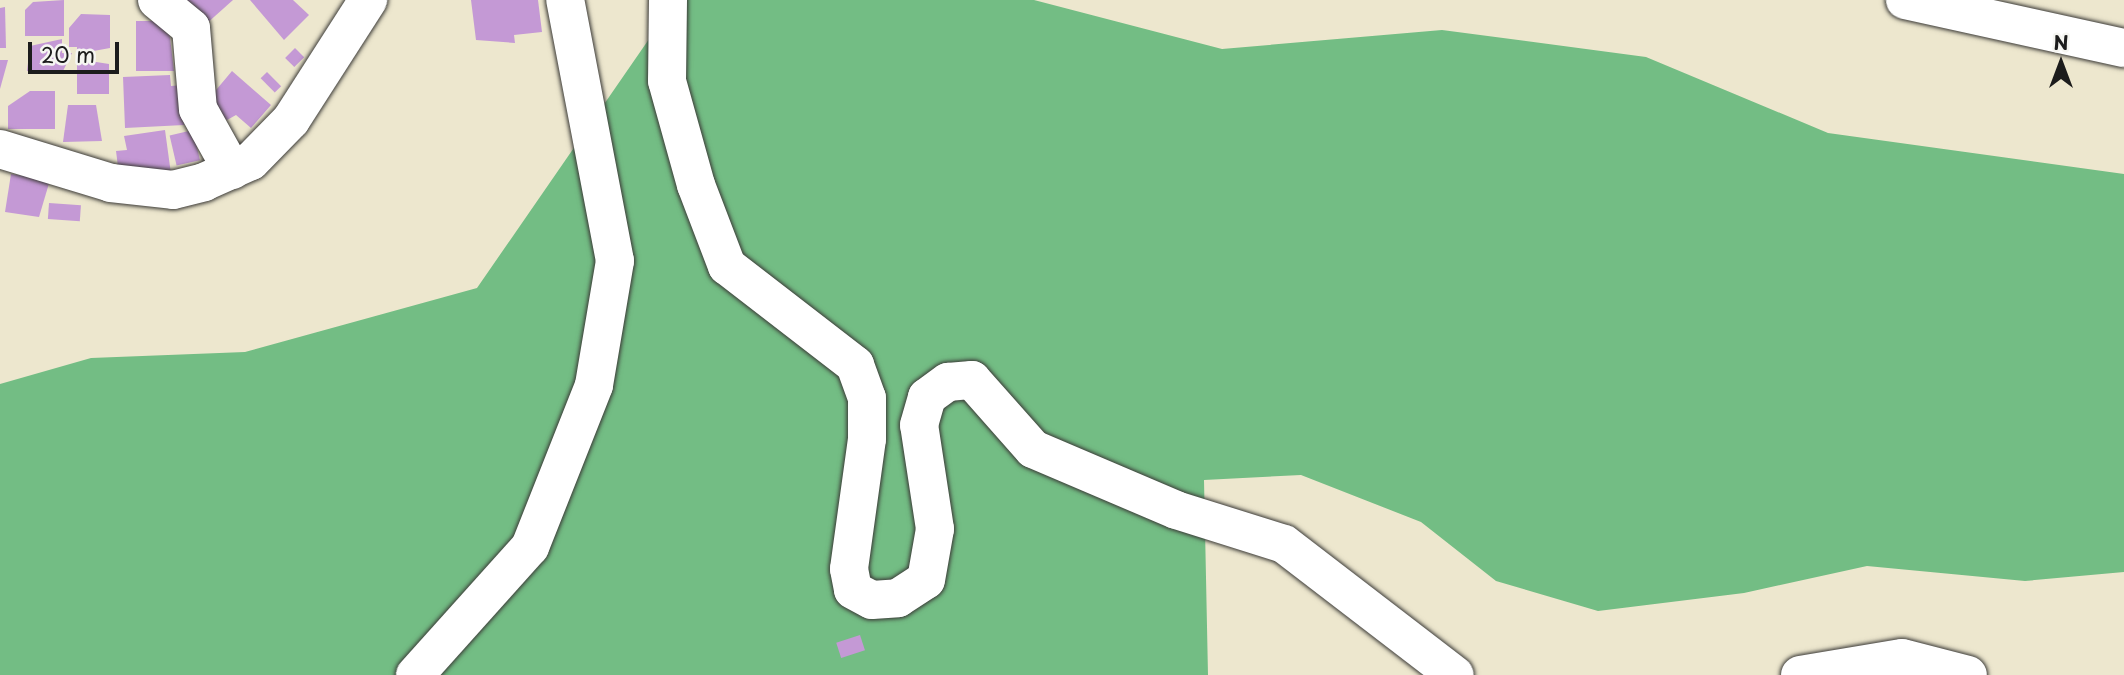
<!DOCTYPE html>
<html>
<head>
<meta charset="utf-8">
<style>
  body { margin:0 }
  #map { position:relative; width:2124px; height:675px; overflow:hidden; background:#ede7ce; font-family:"Playpen Sans",sans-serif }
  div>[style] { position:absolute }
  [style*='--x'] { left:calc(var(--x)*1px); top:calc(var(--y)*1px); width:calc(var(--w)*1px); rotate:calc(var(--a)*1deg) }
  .forest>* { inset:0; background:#73bd84 }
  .building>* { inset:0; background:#c499d5; transform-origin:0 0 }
  .roads { filter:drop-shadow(0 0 2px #3b3a37) drop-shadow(0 0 2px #3b3a37) }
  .minor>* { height:38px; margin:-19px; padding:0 19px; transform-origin:19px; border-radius:19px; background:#fff }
  .major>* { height:38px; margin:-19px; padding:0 19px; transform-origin:19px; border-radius:19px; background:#fff }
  span { translate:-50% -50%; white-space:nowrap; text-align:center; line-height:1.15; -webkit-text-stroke:6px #f6f6f2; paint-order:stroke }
  .north { position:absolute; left:2026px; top:28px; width:70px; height:70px; -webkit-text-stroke:5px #f6f6f2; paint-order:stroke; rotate:0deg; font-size:19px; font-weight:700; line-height:28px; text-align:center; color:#1c1c1c }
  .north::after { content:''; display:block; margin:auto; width:24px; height:32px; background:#1c1c1c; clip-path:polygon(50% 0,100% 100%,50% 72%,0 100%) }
  .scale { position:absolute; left:28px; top:42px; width:91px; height:32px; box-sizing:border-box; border:4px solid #1c1c1c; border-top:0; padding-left:9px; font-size:21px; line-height:24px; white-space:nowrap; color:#1c1c1c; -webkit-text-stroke:5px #f6f6f2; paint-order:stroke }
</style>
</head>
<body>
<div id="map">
  <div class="forest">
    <div style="clip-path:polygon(676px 0,1034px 0,1222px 49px,1442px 30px,1646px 57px,1828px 133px,2124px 174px,2124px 572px,2025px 581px,1867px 566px,1744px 593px,1598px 611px,1496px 581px,1421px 522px,1301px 475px,1204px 480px,1208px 675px,0 675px,0 384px,91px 358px,245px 352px,477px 288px)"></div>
  </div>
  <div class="building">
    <div style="clip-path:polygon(64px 0,64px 36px,25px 36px,25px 10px,33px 2px)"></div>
    <div style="clip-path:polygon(183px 0,233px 0,205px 25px)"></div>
    <div style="clip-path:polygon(250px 0,293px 0,309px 15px,284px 40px)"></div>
    <div style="clip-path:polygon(471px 0,538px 0,542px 32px,514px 35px,515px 43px,476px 40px)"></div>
    <div style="clip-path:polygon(5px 7px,6px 48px,0 48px,0 8px)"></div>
    <div style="clip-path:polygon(81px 14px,110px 15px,110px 48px,77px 54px,77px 47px,69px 47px,69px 28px)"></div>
    <div style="clip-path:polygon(136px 21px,168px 21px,174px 71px,136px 71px)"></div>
    <div style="clip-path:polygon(62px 39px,62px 53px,72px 53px,63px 71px,27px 71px,30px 46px)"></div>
    <div style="left:295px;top:48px;width:13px;height:14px;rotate:45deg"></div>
    <div style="clip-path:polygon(77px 59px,109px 64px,109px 94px,77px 94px)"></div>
    <div style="clip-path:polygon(0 60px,8px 60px,0 89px)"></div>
    <div style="clip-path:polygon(232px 71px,271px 105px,251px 128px,236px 115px,227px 120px,206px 102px)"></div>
    <div style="left:267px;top:72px;width:20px;height:9px;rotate:45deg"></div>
    <div style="clip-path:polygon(170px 75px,171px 86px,183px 85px,184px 125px,125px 128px,123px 77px)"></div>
    <div style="clip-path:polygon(30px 91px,55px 91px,55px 129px,8px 129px,8px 106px)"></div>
    <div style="clip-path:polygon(68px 105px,96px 105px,102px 141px,63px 142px)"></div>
    <div style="clip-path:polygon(165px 130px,171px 174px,120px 182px,116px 151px,127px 150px,124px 136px)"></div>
    <div style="left:193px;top:130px;width:31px;height:24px;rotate:77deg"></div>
    <div style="clip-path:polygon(11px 174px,50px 180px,39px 217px,5px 212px)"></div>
    <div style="left:49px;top:203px;width:32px;height:16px;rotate:4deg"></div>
    <div style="left:860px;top:635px;width:16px;height:25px;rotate:72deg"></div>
  </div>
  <div class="roads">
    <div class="minor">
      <div style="--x:157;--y:0;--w:44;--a:39.5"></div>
      <div style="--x:191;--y:28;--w:81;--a:85.1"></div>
      <div style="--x:198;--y:109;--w:70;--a:60.9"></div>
      <div style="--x:668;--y:0;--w:81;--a:90.7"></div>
      <div style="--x:667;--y:81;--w:108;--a:74.4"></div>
      <div style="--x:696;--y:185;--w:87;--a:69.1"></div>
      <div style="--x:727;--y:266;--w:162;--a:37.7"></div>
      <div style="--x:855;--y:365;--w:35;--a:70"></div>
      <div style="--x:867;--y:398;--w:41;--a:90"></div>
      <div style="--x:867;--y:439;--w:131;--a:97.9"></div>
      <div style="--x:849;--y:569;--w:21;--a:79"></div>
      <div style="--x:853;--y:590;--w:21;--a:28"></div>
      <div style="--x:872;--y:600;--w:26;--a:-4"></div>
      <div style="--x:898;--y:598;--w:33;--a:-33"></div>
      <div style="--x:926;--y:580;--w:52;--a:-80"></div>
      <div style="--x:935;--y:529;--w:105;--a:-98.7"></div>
      <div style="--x:919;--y:425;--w:29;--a:-74"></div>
      <div style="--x:927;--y:397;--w:26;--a:-36"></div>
      <div style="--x:948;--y:382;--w:24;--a:-5"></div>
      <div style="--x:972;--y:380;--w:92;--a:48.5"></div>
      <div style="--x:1033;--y:449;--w:155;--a:23.1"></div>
      <div style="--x:1176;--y:510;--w:113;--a:17.5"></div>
      <div style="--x:1284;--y:544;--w:215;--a:37.5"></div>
      <div style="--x:0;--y:149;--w:116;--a:17"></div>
      <div style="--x:111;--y:183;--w:62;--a:6.4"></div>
      <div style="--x:173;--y:190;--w:32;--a:-14"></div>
      <div style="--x:204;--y:182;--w:51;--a:-24.1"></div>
      <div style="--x:251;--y:161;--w:57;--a:-45.7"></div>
      <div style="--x:291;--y:120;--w:143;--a:-57.3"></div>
      <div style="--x:415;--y:675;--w:172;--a:-48.1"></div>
      <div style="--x:530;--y:547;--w:174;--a:-68.4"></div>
      <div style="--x:594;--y:385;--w:126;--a:-80.4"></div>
      <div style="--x:615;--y:261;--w:266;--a:-100.8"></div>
      <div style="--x:1800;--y:675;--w:103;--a:-9.5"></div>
      <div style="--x:1902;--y:658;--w:68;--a:14.4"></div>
    </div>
    <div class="major">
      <div style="--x:1905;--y:0;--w:224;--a:12.4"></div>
    </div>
  </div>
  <div class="north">N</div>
  <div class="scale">20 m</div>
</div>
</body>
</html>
